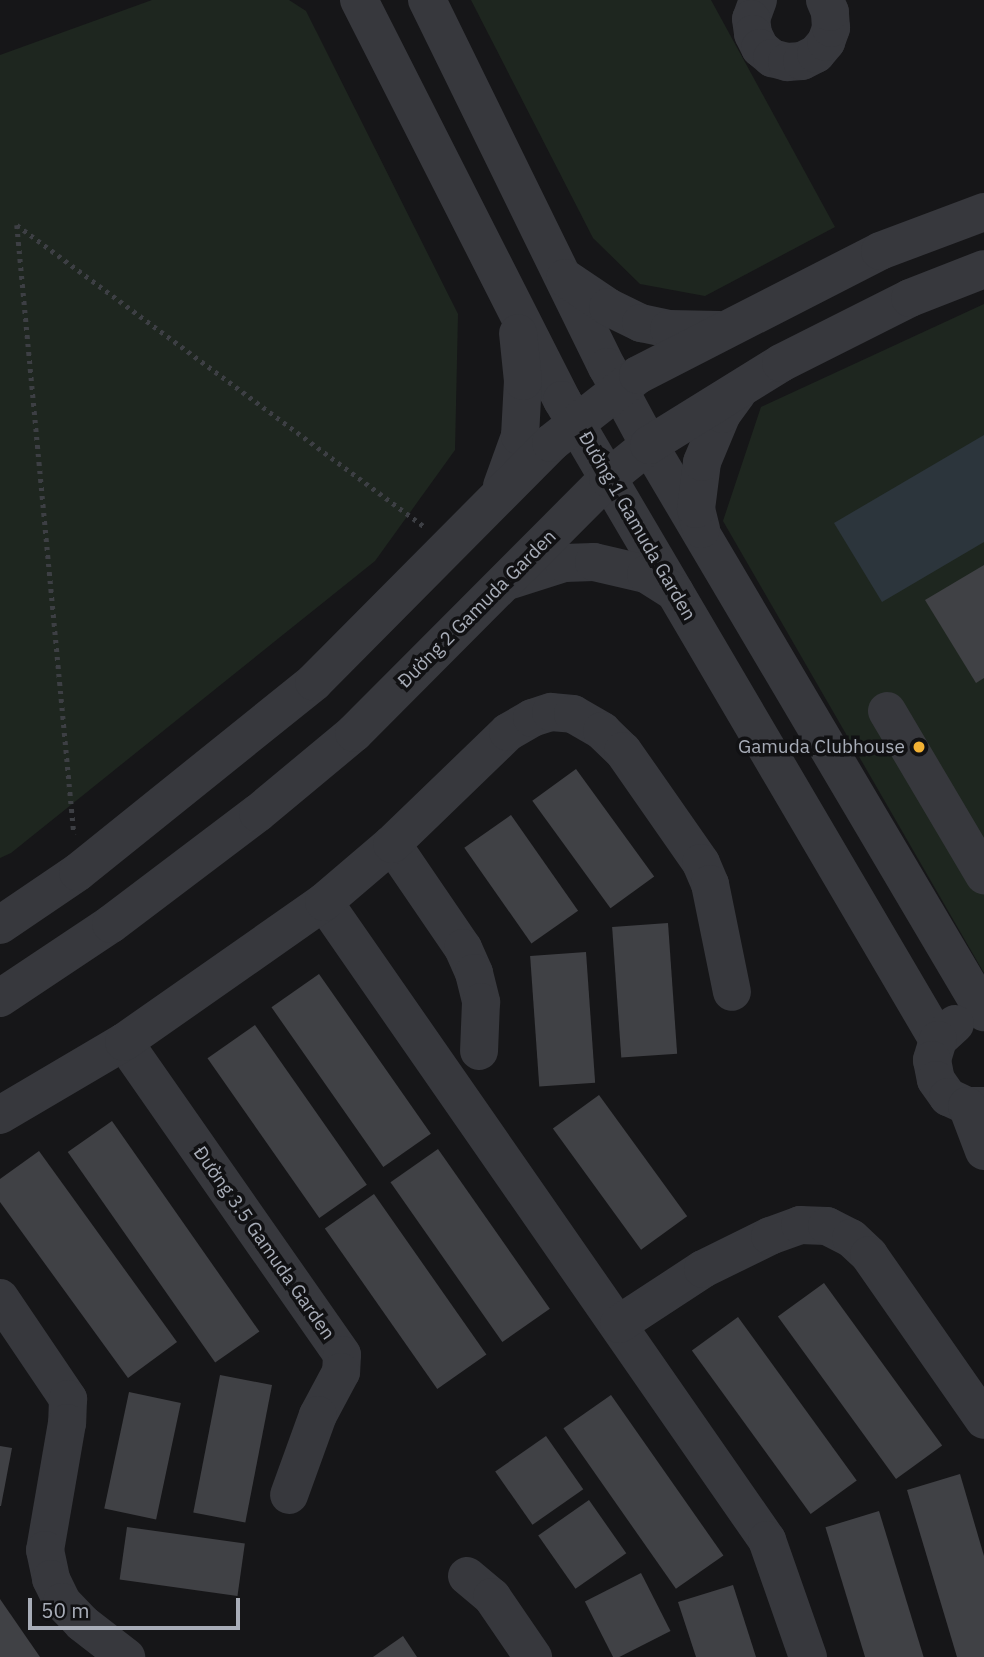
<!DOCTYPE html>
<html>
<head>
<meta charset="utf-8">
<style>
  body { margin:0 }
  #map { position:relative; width:984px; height:1657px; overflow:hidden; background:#161618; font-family:"IBM Plex Sans",sans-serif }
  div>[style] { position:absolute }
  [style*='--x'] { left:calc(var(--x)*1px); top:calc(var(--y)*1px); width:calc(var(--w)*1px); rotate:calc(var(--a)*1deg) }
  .green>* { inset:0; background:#1e261f }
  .water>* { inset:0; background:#2c353c }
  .building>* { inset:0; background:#404145; transform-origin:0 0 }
  .path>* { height:4.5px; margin-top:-2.25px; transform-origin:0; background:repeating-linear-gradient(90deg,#3d3f44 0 3.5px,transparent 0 8.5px) }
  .minor>* { height:38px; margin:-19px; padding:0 19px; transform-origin:19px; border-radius:19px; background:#37383d }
  .dots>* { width:19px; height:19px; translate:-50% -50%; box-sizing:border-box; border:4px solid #111113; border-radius:50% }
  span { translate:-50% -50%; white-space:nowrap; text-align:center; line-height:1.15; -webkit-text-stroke:7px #111113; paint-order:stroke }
  .street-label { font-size:19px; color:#a8adb8 }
  .poi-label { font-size:19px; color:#a8adb8 }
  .right { translate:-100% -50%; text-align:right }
  .scale { position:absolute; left:28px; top:1598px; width:212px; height:32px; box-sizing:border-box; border:4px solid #a8adb8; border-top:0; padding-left:9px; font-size:21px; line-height:24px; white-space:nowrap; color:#a8adb8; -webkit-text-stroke:5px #111113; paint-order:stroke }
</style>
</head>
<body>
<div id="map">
  <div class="green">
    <div style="clip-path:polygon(152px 0,289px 0,306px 11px,458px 314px,455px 450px,375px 561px,11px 853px,0 858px,0 55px)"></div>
    <div style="clip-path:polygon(471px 0,711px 0,835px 227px,705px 296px,640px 284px,593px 238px)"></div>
    <div style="clip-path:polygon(984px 304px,984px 973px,723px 521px,761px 407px)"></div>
  </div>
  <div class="water">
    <div style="clip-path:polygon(984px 435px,984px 542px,882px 602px,834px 523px)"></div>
  </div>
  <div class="building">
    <div style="clip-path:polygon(984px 565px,984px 678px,976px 683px,925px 600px)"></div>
    <div style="left:576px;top:769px;width:133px;height:54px;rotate:54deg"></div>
    <div style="left:511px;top:815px;width:117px;height:57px;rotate:55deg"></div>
    <div style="left:668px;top:923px;width:131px;height:56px;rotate:86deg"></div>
    <div style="left:586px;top:952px;width:131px;height:56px;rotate:86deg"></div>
    <div style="left:319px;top:974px;width:195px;height:58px;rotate:55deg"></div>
    <div style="left:255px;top:1025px;width:195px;height:58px;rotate:55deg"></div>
    <div style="left:599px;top:1095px;width:150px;height:57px;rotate:54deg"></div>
    <div style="left:112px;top:1121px;width:257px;height:54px;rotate:55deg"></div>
    <div style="left:438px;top:1149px;width:195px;height:58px;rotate:55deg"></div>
    <div style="clip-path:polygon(39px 1151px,177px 1342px,128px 1378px,0 1202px,0 1179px)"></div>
    <div style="left:374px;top:1194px;width:196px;height:60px;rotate:55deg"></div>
    <div style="left:824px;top:1283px;width:201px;height:57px;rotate:54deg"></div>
    <div style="left:738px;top:1317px;width:202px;height:57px;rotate:54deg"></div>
    <div style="left:220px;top:1375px;width:53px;height:140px;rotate:11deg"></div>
    <div style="left:129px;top:1392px;width:53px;height:119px;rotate:12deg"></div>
    <div style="left:611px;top:1395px;width:196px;height:58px;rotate:55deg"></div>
    <div style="left:546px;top:1436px;width:65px;height:62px;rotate:55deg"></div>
    <div style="clip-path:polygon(0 1446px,12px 1448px,1px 1506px,0 1506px)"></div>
    <div style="clip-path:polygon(960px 1474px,984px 1556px,984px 1657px,957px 1657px,907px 1490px)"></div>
    <div style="left:589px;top:1500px;width:65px;height:62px;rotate:55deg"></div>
    <div style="left:879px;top:1511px;width:153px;height:56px;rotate:73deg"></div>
    <div style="left:127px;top:1527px;width:119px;height:53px;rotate:8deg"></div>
    <div style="left:641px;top:1573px;width:65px;height:63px;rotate:63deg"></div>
    <div style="clip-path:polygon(733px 1585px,756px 1657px,696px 1657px,678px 1602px)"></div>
    <div style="clip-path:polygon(0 1599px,40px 1657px,0 1657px)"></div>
    <div style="clip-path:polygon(403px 1636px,417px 1657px,373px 1657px)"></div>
  </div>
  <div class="path">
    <div style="--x:17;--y:225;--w:612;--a:84.65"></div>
    <div style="--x:17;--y:225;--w:508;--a:36.51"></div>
  </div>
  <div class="minor">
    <div style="--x:359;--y:0;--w:449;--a:63.1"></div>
    <div style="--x:562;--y:400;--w:742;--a:59.57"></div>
    <div style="--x:427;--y:0;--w:409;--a:63.9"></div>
    <div style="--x:607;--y:367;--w:89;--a:61.7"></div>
    <div style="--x:649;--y:445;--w:659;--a:59.42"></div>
    <div style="--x:758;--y:0;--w:20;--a:110"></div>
    <div style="--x:751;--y:19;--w:15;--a:82"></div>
    <div style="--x:753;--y:34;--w:16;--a:63"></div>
    <div style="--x:760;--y:48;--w:16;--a:40"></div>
    <div style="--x:772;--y:58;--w:16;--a:15"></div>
    <div style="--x:787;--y:62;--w:15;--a:-4"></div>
    <div style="--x:802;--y:61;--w:16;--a:-27"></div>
    <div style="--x:816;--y:54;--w:16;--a:-50"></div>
    <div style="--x:826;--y:42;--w:15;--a:-70"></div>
    <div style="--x:831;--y:28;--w:16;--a:-94"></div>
    <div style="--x:830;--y:12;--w:13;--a:-113"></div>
    <div style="--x:565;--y:278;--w:52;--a:34"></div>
    <div style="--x:608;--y:307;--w:37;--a:26"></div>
    <div style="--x:641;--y:323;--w:29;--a:12"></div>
    <div style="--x:669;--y:329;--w:50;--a:1.1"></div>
    <div style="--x:502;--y:486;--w:53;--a:-70.2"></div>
    <div style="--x:520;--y:436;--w:55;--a:-86.9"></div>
    <div style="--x:523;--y:381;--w:48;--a:-95.9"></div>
    <div style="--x:701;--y:529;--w:21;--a:-104"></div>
    <div style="--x:696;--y:509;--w:47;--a:-82.7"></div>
    <div style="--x:702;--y:462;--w:52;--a:-67.4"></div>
    <div style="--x:722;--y:414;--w:26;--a:-54"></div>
    <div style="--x:511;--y:580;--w:56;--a:-17.8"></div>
    <div style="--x:564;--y:563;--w:30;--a:-2"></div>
    <div style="--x:594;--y:562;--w:53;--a:13"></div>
    <div style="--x:646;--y:574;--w:34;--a:32"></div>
    <div style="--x:887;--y:711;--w:191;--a:59.4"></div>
    <div style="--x:392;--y:844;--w:126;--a:55.7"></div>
    <div style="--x:463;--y:948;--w:27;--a:66"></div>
    <div style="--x:474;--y:973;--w:30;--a:76"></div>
    <div style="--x:481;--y:1002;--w:49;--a:92.3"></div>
    <div style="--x:324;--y:902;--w:777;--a:55.23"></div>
    <div style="--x:767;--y:1540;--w:124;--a:70.7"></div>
    <div style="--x:0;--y:925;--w:94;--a:-34.2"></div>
    <div style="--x:78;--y:872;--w:303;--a:-38.8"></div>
    <div style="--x:314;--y:682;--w:337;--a:-45.2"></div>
    <div style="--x:551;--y:443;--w:110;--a:-38"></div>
    <div style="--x:638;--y:375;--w:272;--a:-27.1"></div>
    <div style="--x:880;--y:251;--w:111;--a:-20.6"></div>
    <div style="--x:0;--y:998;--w:133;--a:-33.7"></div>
    <div style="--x:111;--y:924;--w:184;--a:-37.1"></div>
    <div style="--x:258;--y:813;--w:125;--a:-39.8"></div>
    <div style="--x:354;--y:733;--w:360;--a:-45.1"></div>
    <div style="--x:608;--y:478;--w:53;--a:-38.8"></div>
    <div style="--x:649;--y:445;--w:155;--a:-31.8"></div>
    <div style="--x:781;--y:363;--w:144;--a:-26.7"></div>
    <div style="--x:910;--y:298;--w:79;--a:-21.4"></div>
    <div style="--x:955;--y:1024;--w:23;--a:137"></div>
    <div style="--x:938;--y:1040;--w:21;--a:107"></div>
    <div style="--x:932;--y:1060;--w:20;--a:79"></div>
    <div style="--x:936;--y:1080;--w:21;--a:55"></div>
    <div style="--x:948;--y:1097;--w:21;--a:25"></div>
    <div style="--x:967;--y:1106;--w:17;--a:0"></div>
    <div style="--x:124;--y:1042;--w:381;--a:55.1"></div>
    <div style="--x:342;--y:1355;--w:17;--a:93"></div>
    <div style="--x:341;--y:1372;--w:49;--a:118.1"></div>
    <div style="--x:318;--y:1415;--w:85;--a:109.9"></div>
    <div style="--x:967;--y:1106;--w:48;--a:69.3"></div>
    <div style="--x:0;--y:1115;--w:144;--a:-30.5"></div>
    <div style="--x:124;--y:1042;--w:244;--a:-35"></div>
    <div style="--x:324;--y:902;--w:89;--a:-40.5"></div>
    <div style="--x:392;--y:844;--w:161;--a:-44"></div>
    <div style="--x:508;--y:732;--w:28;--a:-30"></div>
    <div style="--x:532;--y:718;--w:20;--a:-18"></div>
    <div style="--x:551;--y:712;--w:22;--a:5"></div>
    <div style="--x:573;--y:714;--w:34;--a:30"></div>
    <div style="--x:602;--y:731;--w:29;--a:44"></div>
    <div style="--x:623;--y:751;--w:136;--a:55.1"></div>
    <div style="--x:701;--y:863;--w:23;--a:67"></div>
    <div style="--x:710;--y:884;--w:110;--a:78.5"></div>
    <div style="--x:0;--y:1298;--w:122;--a:56"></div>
    <div style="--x:68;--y:1399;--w:24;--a:92"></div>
    <div style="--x:67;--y:1423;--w:129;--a:99.8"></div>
    <div style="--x:45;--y:1550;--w:30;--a:78"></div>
    <div style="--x:51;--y:1579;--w:25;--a:64"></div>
    <div style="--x:62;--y:1602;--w:29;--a:46"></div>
    <div style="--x:82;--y:1623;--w:56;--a:37.7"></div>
    <div style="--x:619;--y:1324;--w:100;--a:-33.2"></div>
    <div style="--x:703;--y:1269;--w:75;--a:-26.2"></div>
    <div style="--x:770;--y:1236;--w:32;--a:-20"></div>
    <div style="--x:800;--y:1225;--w:27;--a:2"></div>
    <div style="--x:827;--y:1226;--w:27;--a:27"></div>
    <div style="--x:851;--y:1238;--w:25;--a:43"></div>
    <div style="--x:869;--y:1255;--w:201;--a:55.1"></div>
    <div style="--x:467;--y:1576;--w:33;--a:40"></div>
    <div style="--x:492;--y:1597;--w:73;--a:55.7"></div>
  </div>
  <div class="dots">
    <div style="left:919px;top:747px;background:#f2b134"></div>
  </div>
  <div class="street-label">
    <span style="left:637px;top:526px;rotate:60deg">Đường 1 Gamuda Garden</span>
    <span style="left:477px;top:609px;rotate:-45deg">Đường 2 Gamuda Garden</span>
    <span style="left:264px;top:1243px;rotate:55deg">Đường 3.5 Gamuda Garden</span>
  </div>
  <div class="poi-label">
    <span class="right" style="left:905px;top:747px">Gamuda Clubhouse</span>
  </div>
  <div class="scale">50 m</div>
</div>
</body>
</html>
